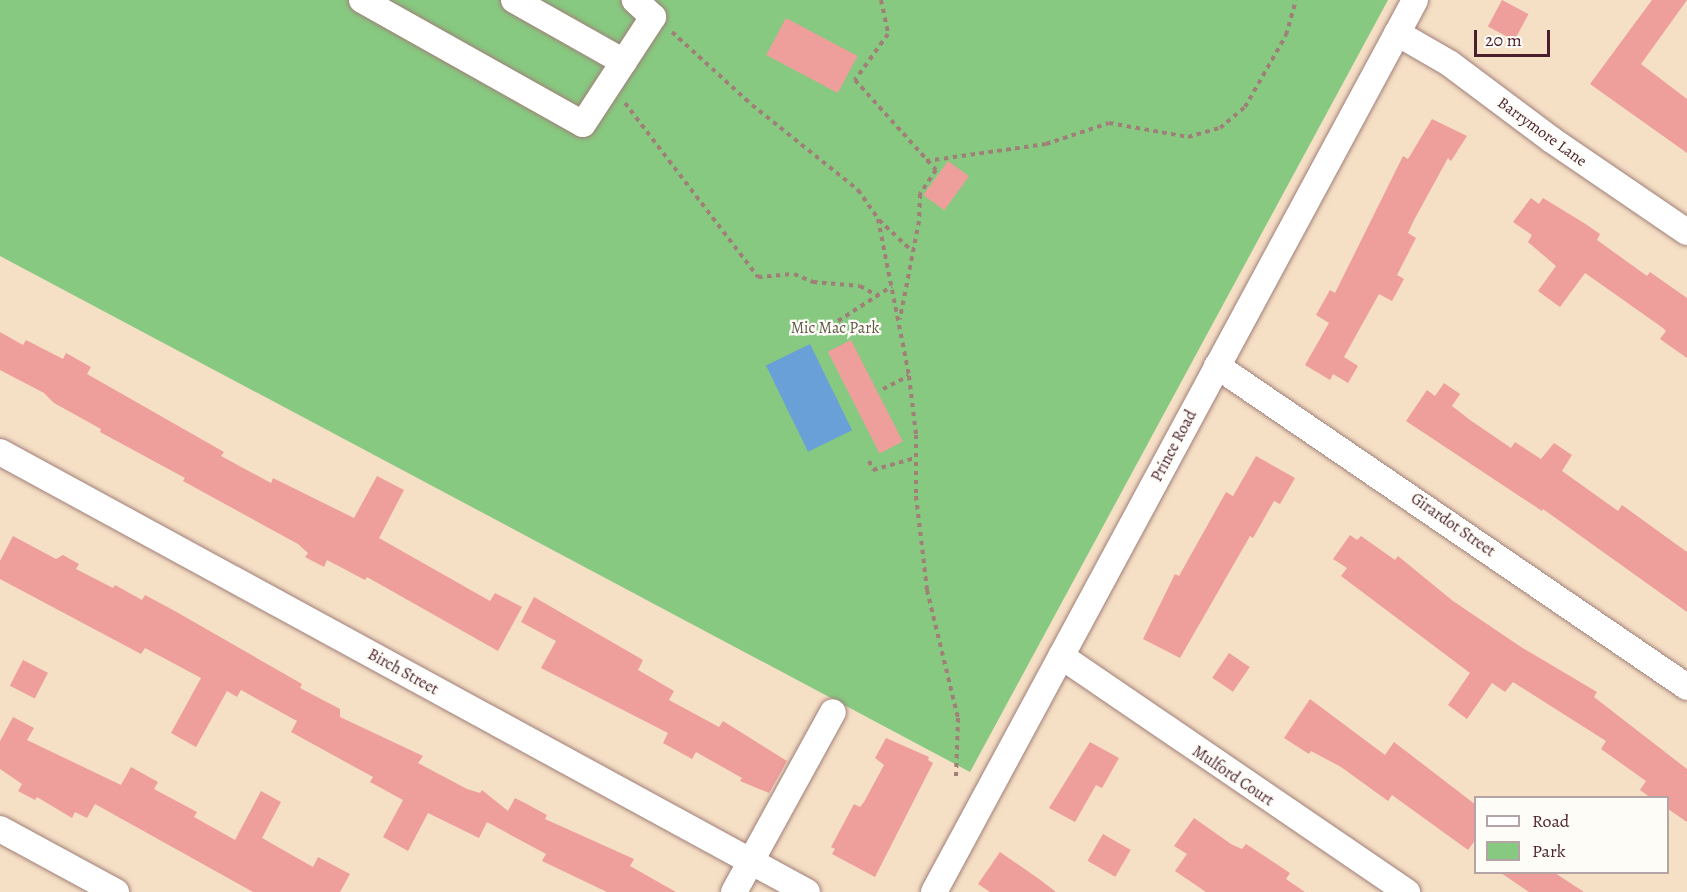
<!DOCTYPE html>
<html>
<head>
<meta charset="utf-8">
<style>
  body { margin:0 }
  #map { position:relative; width:1687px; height:892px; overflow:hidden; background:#f5dfc5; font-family:Alegreya,serif }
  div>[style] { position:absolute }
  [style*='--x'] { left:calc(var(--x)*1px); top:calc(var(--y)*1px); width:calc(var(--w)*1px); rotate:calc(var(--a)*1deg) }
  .green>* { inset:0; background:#87c981 }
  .water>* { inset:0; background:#69a0d7; transform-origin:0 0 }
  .building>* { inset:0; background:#ee9f9c; transform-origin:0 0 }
  .path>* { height:4px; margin-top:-2px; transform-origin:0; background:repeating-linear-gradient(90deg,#a07f78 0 4.5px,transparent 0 9px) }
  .roads { filter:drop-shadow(0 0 2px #a07f78) drop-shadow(0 0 2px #a07f78) }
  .minor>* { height:26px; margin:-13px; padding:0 13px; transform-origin:13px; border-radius:13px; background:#fff }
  span { translate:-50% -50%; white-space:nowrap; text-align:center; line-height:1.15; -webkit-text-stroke:4.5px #fdfcf7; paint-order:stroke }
  .street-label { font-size:16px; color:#4a1f2b }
  .park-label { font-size:16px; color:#5f5a49 }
  .legend { position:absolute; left:1474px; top:796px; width:195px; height:78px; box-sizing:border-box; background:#fdfcf7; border:2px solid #b5a4a5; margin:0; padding:8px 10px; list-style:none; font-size:18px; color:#4a1f2b }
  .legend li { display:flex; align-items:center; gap:12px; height:30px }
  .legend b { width:30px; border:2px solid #b5a4a5 }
  .scale { position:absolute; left:1474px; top:30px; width:76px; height:27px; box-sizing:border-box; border:3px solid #4a1f2b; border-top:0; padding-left:8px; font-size:18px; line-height:21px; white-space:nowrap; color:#4a1f2b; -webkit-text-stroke:4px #fdfcf7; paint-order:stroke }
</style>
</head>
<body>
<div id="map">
  <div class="green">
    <div style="clip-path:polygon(0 0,1388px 0,970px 772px,0 256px)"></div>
  </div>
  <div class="water">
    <div style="left:810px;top:344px;width:96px;height:49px;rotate:64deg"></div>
  </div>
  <div class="building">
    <div style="left:1502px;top:0;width:30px;height:30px;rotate:28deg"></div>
    <div style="clip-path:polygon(1652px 0,1687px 0,1641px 64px,1687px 99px,1687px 153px,1590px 84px)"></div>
    <div style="left:786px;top:18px;width:81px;height:42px;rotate:28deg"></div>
    <div style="clip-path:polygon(1432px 119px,1467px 136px,1451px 161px,1448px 158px,1414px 220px,1408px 233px,1416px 238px,1397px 275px,1404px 279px,1392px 301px,1379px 294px,1344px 357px,1358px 366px,1348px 383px,1333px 374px,1330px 380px,1305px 365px,1329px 323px,1316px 315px,1330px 290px,1335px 293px,1403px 156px,1408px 159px)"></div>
    <div style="left:948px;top:161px;width:26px;height:42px;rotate:36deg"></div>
    <div style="clip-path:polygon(1531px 198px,1539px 204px,1543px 198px,1584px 223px,1600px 234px,1597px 240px,1647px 276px,1650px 272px,1687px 298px,1687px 358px,1660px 339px,1666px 331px,1663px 328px,1585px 273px,1560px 307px,1538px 291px,1556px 266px,1528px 242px,1532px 235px,1513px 222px)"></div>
    <div style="clip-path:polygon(0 332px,23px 345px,26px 340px,63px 359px,66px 353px,91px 367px,87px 374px,224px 452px,221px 456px,271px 483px,273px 478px,354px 518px,377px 476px,404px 490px,379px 538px,490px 601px,495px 593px,522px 607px,498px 651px,367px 577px,365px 580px,327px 560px,324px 567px,305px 557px,308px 553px,298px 544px,183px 481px,185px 478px,100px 432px,101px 429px,54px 403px,44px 393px,0 370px)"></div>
    <div style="left:851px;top:340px;width:114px;height:26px;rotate:63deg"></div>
    <div style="clip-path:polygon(1444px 383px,1460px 394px,1452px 406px,1470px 420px,1511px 448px,1515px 442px,1541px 459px,1554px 443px,1572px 455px,1562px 471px,1618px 511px,1622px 505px,1687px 552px,1687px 612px,1543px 509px,1542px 511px,1406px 421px,1427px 390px,1435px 396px)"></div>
    <div style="clip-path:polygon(1256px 456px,1295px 478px,1280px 504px,1274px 501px,1253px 538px,1250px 536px,1180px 658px,1143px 639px,1175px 574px,1179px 576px,1226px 492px,1233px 496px)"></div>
    <div style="clip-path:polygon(1350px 535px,1357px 540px,1361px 536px,1395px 560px,1398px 556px,1453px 601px,1521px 647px,1597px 692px,1594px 697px,1687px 769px,1687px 822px,1668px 809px,1668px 798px,1651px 798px,1640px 790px,1646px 781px,1601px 749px,1606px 741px,1513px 682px,1505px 692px,1492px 683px,1467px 719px,1448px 705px,1470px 673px,1341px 576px,1347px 568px,1333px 559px)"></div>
    <div style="clip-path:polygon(13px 536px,56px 559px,63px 555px,79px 564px,76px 569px,113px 588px,115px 585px,142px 600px,145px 595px,173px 610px,302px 684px,300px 688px,340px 709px,340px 717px,423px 756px,418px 763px,467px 789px,480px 793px,482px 790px,508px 811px,515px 798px,525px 803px,547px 815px,545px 819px,634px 859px,630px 866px,676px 892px,607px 892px,542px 861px,546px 854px,487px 822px,479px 838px,428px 813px,408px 851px,383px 837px,403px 800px,370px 782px,373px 777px,291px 732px,297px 721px,241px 690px,237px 697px,227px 691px,196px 747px,171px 733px,201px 678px,145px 648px,141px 654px,0 579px,0 561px)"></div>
    <div style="clip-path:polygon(534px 597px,643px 660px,638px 670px,674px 691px,669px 700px,719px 727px,723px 721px,787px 761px,769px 793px,740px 781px,742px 778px,696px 752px,692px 759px,663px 743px,668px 733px,541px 668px,556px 641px,521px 622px)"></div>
    <div style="left:1229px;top:653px;width:25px;height:30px;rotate:34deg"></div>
    <div style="left:23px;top:660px;width:28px;height:29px;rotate:27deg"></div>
    <div style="clip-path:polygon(1310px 699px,1385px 755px,1394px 742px,1476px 805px,1476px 839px,1468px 850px,1392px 795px,1388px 801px,1341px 767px,1311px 751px,1309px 754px,1284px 738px)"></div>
    <div style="clip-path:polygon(13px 717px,34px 728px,27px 740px,121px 785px,131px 767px,158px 782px,154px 789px,197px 812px,194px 817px,235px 840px,261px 791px,281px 802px,262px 838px,313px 867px,318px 857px,350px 874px,340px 892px,253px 892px,95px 804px,87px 818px,75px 812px,72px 818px,37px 797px,35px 800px,18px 791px,22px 784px,0 769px,0 741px)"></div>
    <div style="clip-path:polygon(886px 738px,929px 757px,928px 760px,933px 763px,875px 877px,832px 854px,835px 849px,831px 847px,854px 804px,860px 807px,864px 802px,884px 765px,875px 758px)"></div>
    <div style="clip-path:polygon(1090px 742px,1119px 758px,1102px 788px,1096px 785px,1075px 822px,1049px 808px)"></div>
    <div style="clip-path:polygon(1194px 818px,1231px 844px,1242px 849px,1246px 844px,1281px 867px,1290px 873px,1286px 879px,1305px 892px,1206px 892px,1175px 871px,1187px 854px,1174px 846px)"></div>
    <div style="left:1103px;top:834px;width:32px;height:31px;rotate:30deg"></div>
    <div style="clip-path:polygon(1000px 852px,1039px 879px,1056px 892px,990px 892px,978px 884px)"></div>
    <div style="clip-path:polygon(1501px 873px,1555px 873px,1584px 892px,1529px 892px)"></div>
  </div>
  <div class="path">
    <div style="--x:881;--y:0;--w:35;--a:78"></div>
    <div style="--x:888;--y:34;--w:57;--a:125.7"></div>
    <div style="--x:855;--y:80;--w:121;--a:48"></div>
    <div style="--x:936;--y:170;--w:29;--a:124"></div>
    <div style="--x:920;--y:194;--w:27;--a:92"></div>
    <div style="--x:919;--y:221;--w:100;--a:101"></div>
    <div style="--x:672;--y:32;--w:108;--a:42.4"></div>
    <div style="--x:752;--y:105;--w:136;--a:38.7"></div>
    <div style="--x:858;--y:190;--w:35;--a:55"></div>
    <div style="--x:878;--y:219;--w:160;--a:78.8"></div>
    <div style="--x:909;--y:376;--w:59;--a:83.2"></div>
    <div style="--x:916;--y:435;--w:61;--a:90"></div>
    <div style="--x:916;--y:496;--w:95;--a:83.3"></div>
    <div style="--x:927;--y:590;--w:132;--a:76.4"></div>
    <div style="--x:958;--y:718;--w:58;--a:92"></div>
    <div style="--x:625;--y:103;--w:219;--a:52.6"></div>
    <div style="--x:758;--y:277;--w:36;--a:-5"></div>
    <div style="--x:794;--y:274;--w:21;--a:23"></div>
    <div style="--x:813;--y:282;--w:47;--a:4.9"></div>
    <div style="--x:860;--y:286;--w:21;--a:29"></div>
    <div style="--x:926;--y:161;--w:121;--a:-8.1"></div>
    <div style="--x:1046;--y:144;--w:66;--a:-18.4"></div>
    <div style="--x:1109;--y:123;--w:80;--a:10"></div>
    <div style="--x:1188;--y:137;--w:33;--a:-16"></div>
    <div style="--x:1220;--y:128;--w:33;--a:-40"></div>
    <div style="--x:1245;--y:107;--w:83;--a:-60.3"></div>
    <div style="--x:1286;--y:35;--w:36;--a:-74"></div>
    <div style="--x:879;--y:220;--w:45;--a:43.2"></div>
    <div style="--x:838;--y:321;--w:64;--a:-32.9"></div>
    <div style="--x:883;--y:389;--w:29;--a:-27"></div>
    <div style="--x:869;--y:461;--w:10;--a:66"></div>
    <div style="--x:873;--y:470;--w:44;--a:-15.9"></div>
  </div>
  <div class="roads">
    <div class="minor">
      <div style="--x:362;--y:0;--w:253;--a:29.3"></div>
      <div style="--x:583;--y:124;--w:128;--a:-56.8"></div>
      <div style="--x:653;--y:17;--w:25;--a:-137"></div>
      <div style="--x:514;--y:0;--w:126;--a:29.4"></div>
      <div style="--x:1397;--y:33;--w:60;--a:30"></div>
      <div style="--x:1449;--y:63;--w:129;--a:36.8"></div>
      <div style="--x:1552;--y:140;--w:163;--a:34.3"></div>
      <div style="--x:1217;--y:366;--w:569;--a:34.33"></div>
      <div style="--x:0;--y:452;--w:919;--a:28.6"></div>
      <div style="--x:1061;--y:656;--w:419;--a:34.3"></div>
      <div style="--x:0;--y:829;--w:132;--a:28.5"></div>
      <div style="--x:734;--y:892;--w:205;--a:-61.2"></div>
      <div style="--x:934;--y:892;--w:1013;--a:-61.66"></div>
    </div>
  </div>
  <div class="street-label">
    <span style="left:1542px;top:132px;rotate:36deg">Barrymore Lane</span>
    <span style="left:1174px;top:446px;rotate:-62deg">Prince Road</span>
    <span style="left:1453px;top:525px;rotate:35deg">Girardot Street</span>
    <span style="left:403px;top:672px;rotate:29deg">Birch Street</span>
    <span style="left:1233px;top:776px;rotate:34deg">Mulford Court</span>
  </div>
  <div class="park-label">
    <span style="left:835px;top:328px">Mic Mac Park</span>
  </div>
  <ul class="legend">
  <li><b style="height:8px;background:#fff"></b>Road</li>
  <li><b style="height:16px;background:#87c981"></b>Park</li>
  </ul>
  <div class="scale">20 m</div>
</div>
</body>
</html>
